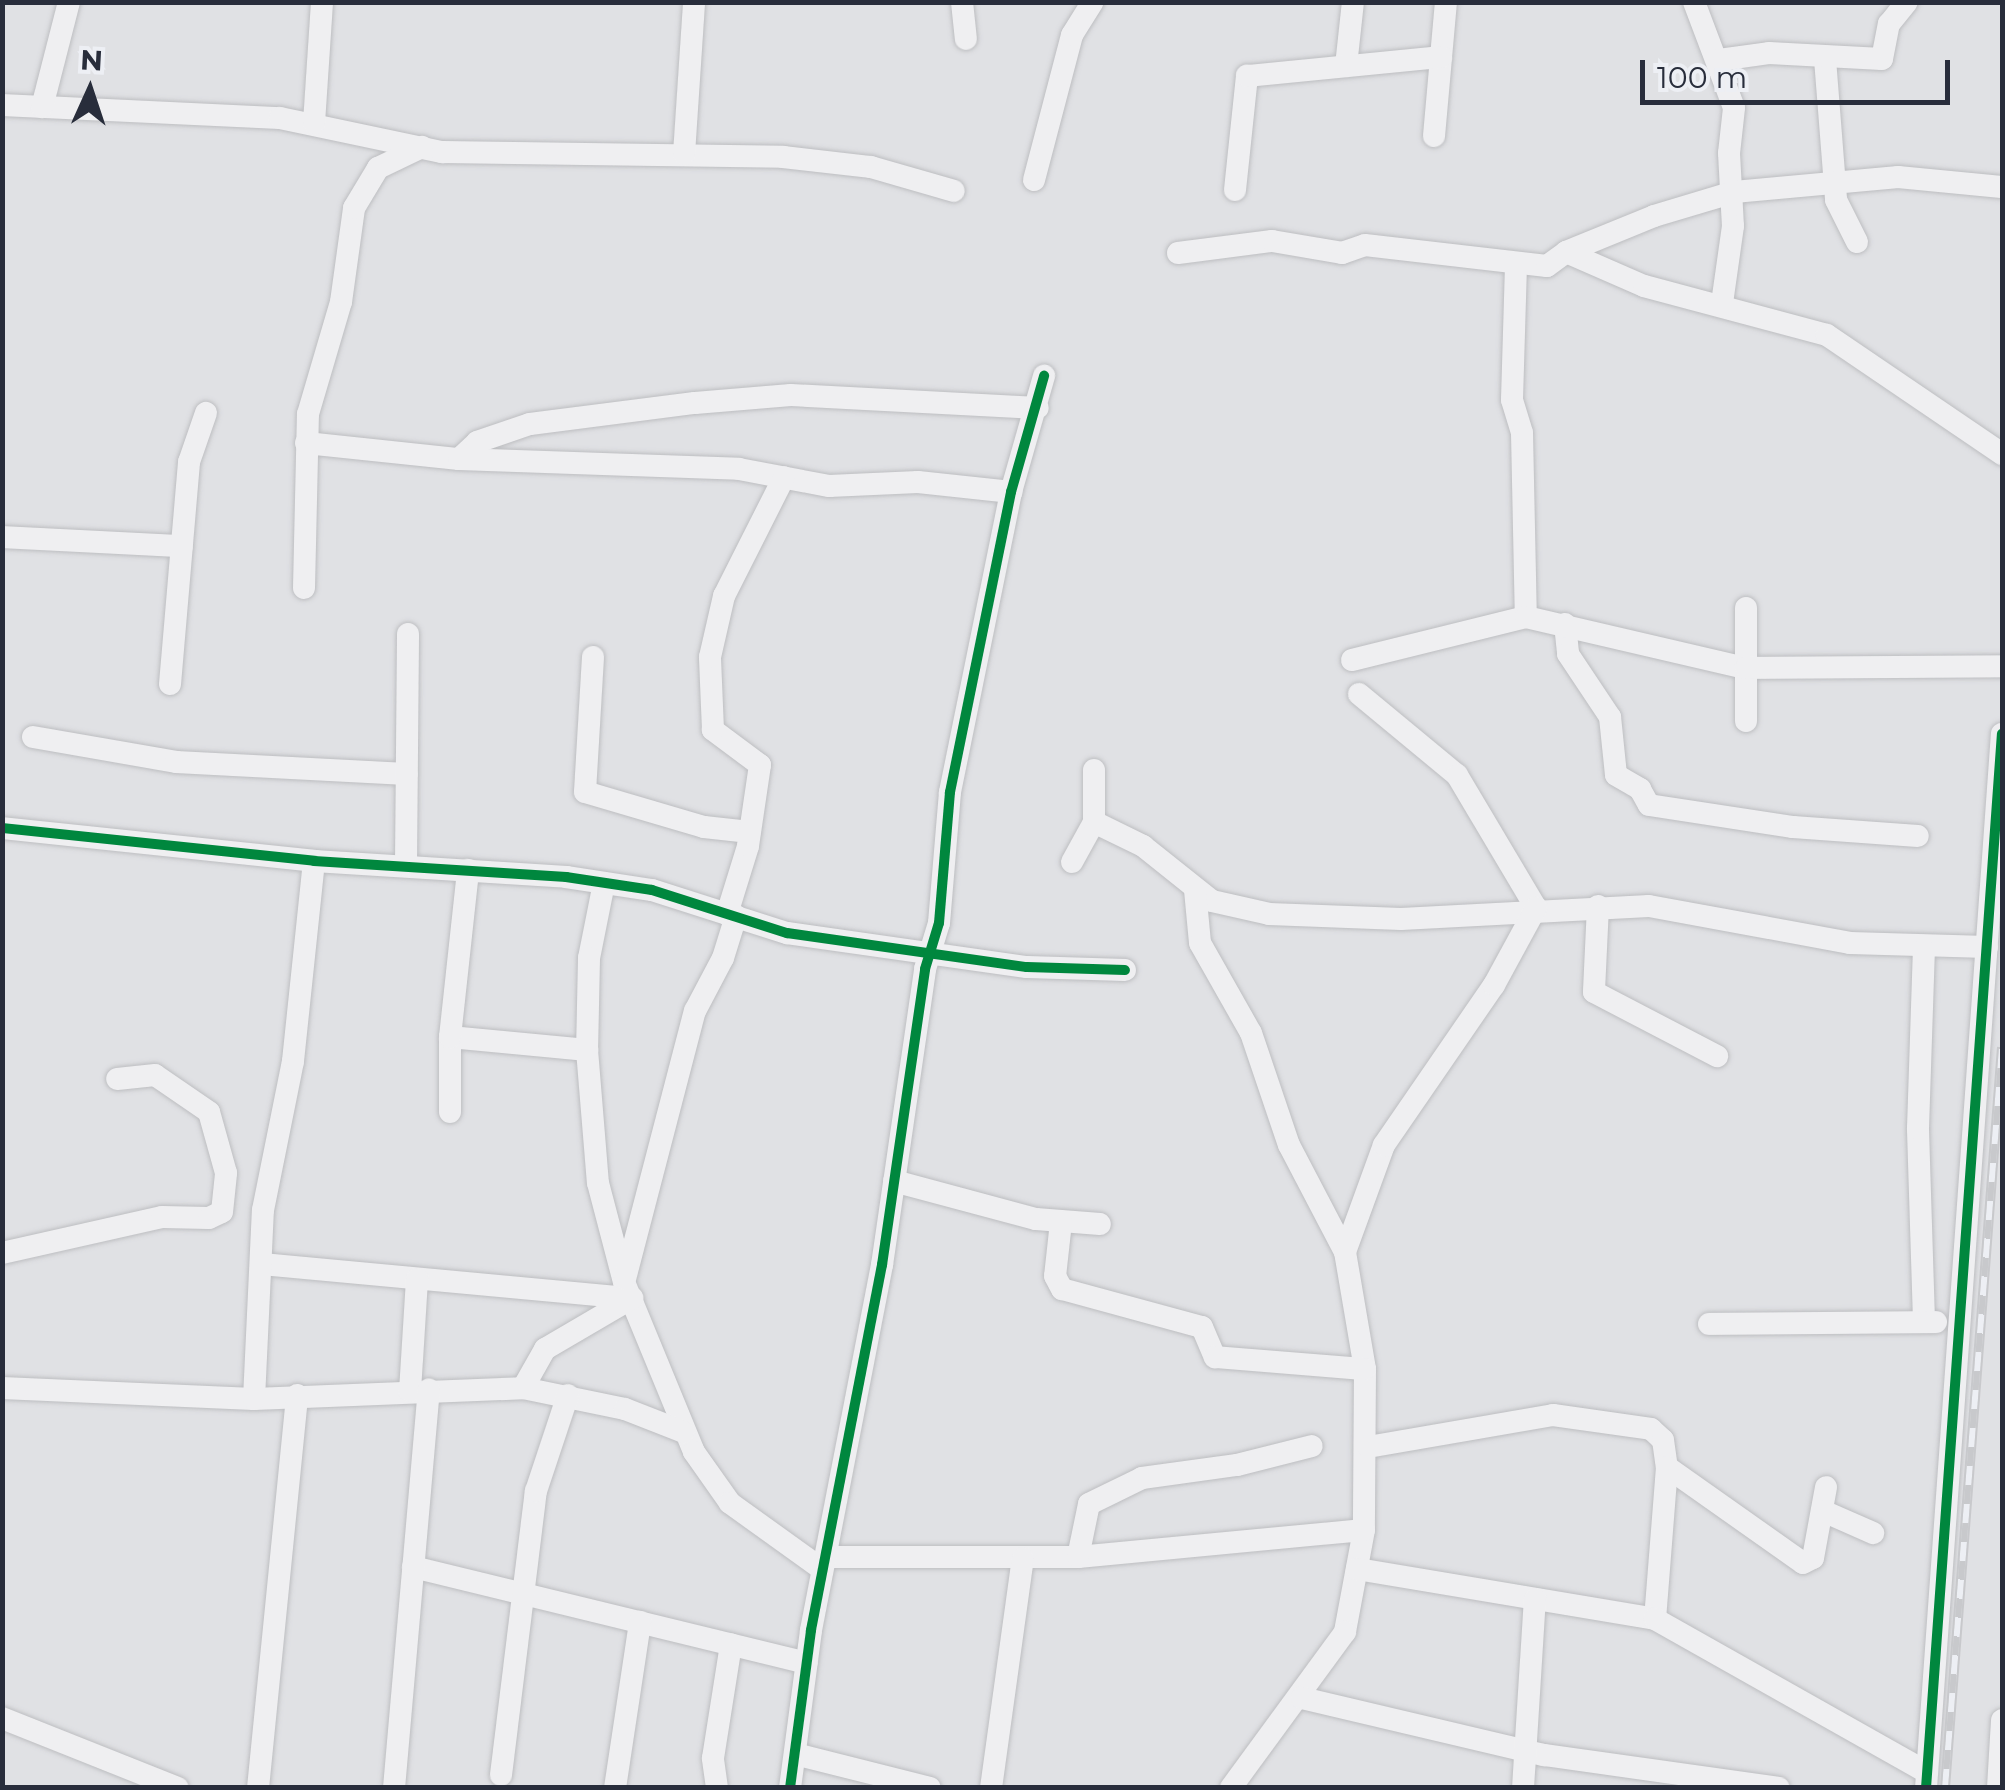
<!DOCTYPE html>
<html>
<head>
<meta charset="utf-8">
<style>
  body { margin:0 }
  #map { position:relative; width:2005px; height:1790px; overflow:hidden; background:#e0e1e4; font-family:Montserrat,sans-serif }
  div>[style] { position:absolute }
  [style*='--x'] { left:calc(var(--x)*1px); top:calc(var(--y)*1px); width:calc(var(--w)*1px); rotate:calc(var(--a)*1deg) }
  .roads { filter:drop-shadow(0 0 2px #bdbec1) drop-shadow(0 0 2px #bdbec1) }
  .minor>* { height:22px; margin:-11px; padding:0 11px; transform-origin:11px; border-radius:11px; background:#efeff1 }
  .rail>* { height:10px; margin-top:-5px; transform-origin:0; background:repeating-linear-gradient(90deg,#edeff4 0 19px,#c8c9cc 0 38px); box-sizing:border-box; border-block:2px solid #c8c9cc }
  .cycleway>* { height:10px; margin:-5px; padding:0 5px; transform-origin:5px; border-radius:5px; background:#00873e }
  span { translate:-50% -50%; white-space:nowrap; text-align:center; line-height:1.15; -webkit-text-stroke:10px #edeff4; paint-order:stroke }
  .frame { position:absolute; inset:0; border:5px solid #282d3b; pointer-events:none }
  .north { position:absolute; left:40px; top:40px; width:100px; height:100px; -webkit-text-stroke:8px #edeff4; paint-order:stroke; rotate:3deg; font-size:28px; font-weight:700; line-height:40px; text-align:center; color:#282d3b }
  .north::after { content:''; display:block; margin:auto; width:35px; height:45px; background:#282d3b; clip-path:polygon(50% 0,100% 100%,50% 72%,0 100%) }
  .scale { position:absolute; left:1640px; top:60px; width:310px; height:45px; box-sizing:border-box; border:5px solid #282d3b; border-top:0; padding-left:12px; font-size:30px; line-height:35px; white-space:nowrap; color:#282d3b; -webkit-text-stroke:8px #edeff4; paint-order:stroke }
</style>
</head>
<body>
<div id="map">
  <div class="roads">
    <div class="minor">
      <div style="--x:962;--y:2;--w:37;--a:84"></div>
      <div style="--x:1694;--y:2;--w:113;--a:69.3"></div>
      <div style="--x:1734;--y:108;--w:45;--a:96.3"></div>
      <div style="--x:1729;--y:153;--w:73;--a:86.9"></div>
      <div style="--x:1733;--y:226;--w:78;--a:98.1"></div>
      <div style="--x:1825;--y:59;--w:141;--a:85.5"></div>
      <div style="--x:1836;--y:200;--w:47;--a:63.4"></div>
      <div style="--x:1719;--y:60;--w:50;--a:-8"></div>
      <div style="--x:1769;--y:53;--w:113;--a:3"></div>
      <div style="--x:1882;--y:59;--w:36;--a:-79"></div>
      <div style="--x:1889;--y:24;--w:28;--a:-51"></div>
      <div style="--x:1346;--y:66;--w:64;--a:-83.8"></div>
      <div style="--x:2;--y:105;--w:278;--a:2.7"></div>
      <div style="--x:280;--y:118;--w:166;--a:11.9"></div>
      <div style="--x:442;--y:152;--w:341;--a:0.8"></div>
      <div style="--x:783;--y:157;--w:89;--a:6.5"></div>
      <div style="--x:871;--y:167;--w:86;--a:16.1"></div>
      <div style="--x:42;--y:107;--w:108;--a:-75.6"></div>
      <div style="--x:314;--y:123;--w:121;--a:-86.2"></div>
      <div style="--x:1434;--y:136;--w:135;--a:-84.9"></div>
      <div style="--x:684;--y:154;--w:152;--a:-86.2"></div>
      <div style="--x:1034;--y:180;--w:150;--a:-75.3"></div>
      <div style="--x:1072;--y:35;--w:39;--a:-58"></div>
      <div style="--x:1235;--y:190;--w:115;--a:-84"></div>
      <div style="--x:1247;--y:76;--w:195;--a:-5.6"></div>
      <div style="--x:1566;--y:252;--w:85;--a:23.6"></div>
      <div style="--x:1644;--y:286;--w:189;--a:15"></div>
      <div style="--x:1827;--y:335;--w:212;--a:34.2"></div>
      <div style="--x:1178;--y:253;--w:95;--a:-7.3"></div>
      <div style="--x:1272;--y:241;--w:71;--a:9.7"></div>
      <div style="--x:1342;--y:253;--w:24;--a:-19"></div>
      <div style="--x:1365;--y:245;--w:183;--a:6.6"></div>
      <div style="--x:1547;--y:266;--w:24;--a:-36"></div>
      <div style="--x:1566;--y:252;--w:95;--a:-22.2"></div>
      <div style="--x:1654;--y:216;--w:84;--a:-16.7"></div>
      <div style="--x:1734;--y:192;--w:165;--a:-5.2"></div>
      <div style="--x:1898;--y:177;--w:104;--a:5.5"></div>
      <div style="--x:1516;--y:265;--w:135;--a:91.7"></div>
      <div style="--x:1512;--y:400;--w:34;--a:73"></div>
      <div style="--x:1522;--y:433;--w:184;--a:88.8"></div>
      <div style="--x:306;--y:443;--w:154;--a:6"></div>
      <div style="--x:459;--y:459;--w:280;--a:2"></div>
      <div style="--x:739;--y:469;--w:92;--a:10.7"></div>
      <div style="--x:829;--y:486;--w:89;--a:-2.6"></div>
      <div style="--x:918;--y:482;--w:94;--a:6.1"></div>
      <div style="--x:459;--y:459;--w:25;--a:-43"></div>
      <div style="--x:477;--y:442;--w:56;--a:-18.8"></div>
      <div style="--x:530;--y:424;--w:166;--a:-7.3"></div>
      <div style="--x:695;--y:403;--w:96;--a:-4.8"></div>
      <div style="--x:791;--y:395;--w:247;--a:3"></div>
      <div style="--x:2;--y:537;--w:180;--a:2.9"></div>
      <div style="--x:304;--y:588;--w:174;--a:-88.7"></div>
      <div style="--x:308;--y:414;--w:117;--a:-73.6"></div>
      <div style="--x:341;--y:302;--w:95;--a:-82.1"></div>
      <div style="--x:354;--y:208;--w:47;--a:-59"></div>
      <div style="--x:378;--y:168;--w:49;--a:-25.5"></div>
      <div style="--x:1746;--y:608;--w:113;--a:90"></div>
      <div style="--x:1565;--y:624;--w:30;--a:84"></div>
      <div style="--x:1568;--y:654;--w:76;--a:56.3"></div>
      <div style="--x:1610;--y:717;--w:58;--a:84.1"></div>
      <div style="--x:1616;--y:775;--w:28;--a:30"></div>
      <div style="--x:1640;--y:789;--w:18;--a:61"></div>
      <div style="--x:1649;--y:805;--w:146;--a:8.7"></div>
      <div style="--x:1793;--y:827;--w:125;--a:4.1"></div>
      <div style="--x:593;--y:657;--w:135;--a:93.4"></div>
      <div style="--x:585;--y:792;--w:124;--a:16.4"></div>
      <div style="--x:704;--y:827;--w:46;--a:6.2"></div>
      <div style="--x:1352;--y:660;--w:179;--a:-13.9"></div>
      <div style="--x:1526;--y:617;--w:226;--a:13.1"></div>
      <div style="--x:1746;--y:668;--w:256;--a:-0.4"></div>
      <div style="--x:170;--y:684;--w:223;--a:-85.1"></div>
      <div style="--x:189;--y:462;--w:52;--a:-70.9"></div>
      <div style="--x:1359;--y:694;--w:127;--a:39.6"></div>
      <div style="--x:1457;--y:775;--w:155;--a:59.3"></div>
      <div style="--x:33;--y:737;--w:145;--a:9.9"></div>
      <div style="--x:176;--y:762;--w:231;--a:3"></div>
      <div style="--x:1094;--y:822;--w:55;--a:26.1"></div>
      <div style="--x:1143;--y:846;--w:88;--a:38.6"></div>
      <div style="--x:1212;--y:901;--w:58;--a:12.8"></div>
      <div style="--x:1269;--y:914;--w:132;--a:2.2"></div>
      <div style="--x:1401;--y:919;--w:248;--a:-3"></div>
      <div style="--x:1649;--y:906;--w:204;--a:10.4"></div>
      <div style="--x:1850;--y:943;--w:137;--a:1.7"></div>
      <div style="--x:2;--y:828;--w:314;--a:6"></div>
      <div style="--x:314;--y:861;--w:253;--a:3.6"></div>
      <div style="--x:566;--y:877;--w:87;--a:8.6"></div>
      <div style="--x:652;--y:890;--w:142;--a:17.7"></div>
      <div style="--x:787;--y:933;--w:242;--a:8.1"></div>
      <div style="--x:1027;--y:967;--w:98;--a:1.8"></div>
      <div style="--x:1072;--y:862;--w:46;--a:-61.2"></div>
      <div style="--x:1094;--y:822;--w:52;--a:-90"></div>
      <div style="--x:406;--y:865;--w:231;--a:-89.5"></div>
      <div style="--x:604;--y:883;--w:76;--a:101.3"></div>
      <div style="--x:589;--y:958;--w:92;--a:91.2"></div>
      <div style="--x:587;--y:1050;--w:133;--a:85.3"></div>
      <div style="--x:598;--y:1183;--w:102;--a:75.3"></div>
      <div style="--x:624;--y:1282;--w:184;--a:67.6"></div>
      <div style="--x:694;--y:1452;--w:62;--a:54.8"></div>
      <div style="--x:730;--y:1503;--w:113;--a:35.7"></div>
      <div style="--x:1195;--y:890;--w:53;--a:84.6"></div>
      <div style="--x:1200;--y:943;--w:103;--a:60.5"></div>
      <div style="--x:1251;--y:1033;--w:118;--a:71.3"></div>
      <div style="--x:1289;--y:1145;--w:121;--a:62.4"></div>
      <div style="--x:1345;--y:1252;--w:119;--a:80.3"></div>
      <div style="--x:1365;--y:1369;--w:161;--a:90.4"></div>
      <div style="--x:1364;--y:1530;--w:104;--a:100.6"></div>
      <div style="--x:1345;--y:1632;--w:193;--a:126.2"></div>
      <div style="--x:1598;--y:906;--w:86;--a:92.7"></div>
      <div style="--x:1594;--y:992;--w:139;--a:27.5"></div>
      <div style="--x:727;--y:914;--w:71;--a:-72.8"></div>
      <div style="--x:748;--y:846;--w:82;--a:-81.6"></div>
      <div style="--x:760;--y:765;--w:59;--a:-143.3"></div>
      <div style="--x:713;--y:730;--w:73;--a:-92.4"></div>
      <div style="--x:710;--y:657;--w:63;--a:-77.1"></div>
      <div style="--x:724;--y:596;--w:133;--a:-63.2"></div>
      <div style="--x:450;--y:1037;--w:138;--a:5.4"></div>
      <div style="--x:450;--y:1112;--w:75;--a:-90"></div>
      <div style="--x:450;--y:1037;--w:168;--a:-83.8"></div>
      <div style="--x:894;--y:1181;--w:147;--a:15"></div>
      <div style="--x:1036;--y:1219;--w:64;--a:4.5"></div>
      <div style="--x:1061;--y:1222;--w:54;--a:96.3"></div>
      <div style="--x:1055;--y:1276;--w:15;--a:62"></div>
      <div style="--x:1062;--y:1289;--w:145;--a:15.2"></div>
      <div style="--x:1202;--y:1327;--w:33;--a:67"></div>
      <div style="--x:1215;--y:1357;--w:150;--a:4.6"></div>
      <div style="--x:1345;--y:1252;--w:114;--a:-70"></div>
      <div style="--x:1384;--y:1145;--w:194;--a:-55.5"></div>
      <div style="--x:1494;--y:985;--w:88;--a:-61.4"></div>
      <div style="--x:2;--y:1253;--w:164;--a:-12.7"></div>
      <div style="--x:162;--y:1217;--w:47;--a:1.2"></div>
      <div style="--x:209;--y:1218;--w:14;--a:-25"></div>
      <div style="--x:222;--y:1212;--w:39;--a:-84"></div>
      <div style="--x:226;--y:1173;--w:63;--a:-105.6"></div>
      <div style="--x:209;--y:1112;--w:65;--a:-145.6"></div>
      <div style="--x:155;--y:1075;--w:38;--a:174"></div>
      <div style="--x:262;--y:1264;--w:372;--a:5.3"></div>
      <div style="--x:625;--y:1279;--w:277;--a:-75.4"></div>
      <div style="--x:695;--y:1011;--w:60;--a:-62.2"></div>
      <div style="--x:723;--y:958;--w:44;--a:-72.8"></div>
      <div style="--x:1924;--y:1321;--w:193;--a:-91.8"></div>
      <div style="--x:1918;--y:1128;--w:178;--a:-88.1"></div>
      <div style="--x:1709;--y:1324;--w:227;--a:-0.5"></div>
      <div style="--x:2;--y:1388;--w:252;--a:2.5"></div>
      <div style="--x:254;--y:1399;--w:269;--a:-2.3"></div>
      <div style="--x:523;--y:1388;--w:104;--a:11.6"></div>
      <div style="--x:625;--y:1409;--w:63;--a:21.3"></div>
      <div style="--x:523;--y:1388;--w:45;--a:-60.6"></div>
      <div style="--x:545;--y:1349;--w:101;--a:-30.4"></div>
      <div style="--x:410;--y:1391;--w:112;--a:-86.4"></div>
      <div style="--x:254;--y:1399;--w:189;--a:-87.3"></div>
      <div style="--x:263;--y:1210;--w:152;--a:-78.6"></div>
      <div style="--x:293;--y:1061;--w:201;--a:-84"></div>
      <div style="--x:1368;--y:1447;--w:188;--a:-9.8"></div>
      <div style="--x:1553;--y:1415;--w:99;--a:8.1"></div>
      <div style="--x:1651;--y:1429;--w:16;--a:43"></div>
      <div style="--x:1663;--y:1440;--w:27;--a:82"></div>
      <div style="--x:1667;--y:1467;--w:152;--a:94.5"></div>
      <div style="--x:1667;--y:1467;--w:166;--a:35.2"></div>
      <div style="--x:1803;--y:1563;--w:11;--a:-27"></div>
      <div style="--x:1813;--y:1558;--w:72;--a:-79.6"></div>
      <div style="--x:1823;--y:1511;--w:55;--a:23.7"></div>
      <div style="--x:825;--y:1557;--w:253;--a:0"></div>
      <div style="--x:1078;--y:1557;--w:287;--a:-5.4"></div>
      <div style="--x:1078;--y:1557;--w:54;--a:-78.3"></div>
      <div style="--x:1089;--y:1504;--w:59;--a:-26.1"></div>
      <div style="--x:1142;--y:1478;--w:96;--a:-7.8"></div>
      <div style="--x:1237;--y:1465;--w:77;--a:-14.2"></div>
      <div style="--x:413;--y:1567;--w:405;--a:13.7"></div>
      <div style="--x:1357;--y:1569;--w:302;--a:9.5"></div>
      <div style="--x:1655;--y:1619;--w:312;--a:29.4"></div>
      <div style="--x:1302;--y:1698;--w:249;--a:13.3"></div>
      <div style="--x:1544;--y:1755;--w:237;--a:8"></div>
      <div style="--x:2;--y:1718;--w:189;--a:21.7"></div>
      <div style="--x:795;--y:1754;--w:139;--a:14.1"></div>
      <div style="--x:501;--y:1775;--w:286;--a:-83"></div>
      <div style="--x:536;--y:1491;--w:101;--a:-71.6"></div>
      <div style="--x:258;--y:1788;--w:395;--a:-84.3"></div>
      <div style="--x:394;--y:1788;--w:400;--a:-85"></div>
      <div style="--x:615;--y:1788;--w:168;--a:-81.4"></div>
      <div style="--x:717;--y:1788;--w:30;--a:-98"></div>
      <div style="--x:713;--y:1758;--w:115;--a:-81"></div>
      <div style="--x:790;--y:1788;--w:159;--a:-82.4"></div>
      <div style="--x:811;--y:1630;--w:372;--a:-79"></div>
      <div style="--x:882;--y:1265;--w:299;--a:-81.7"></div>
      <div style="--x:925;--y:969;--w:48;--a:-73.1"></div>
      <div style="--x:939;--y:923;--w:131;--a:-85.2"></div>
      <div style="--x:950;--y:792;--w:306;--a:-78.5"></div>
      <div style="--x:1011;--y:492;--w:121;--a:-74.1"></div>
      <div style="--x:991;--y:1788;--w:232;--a:-82.1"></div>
      <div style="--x:1523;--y:1788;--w:189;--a:-86.4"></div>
      <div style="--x:1926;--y:1788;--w:1057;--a:-85.88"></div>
      <div style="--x:1998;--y:1788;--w:68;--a:-86.6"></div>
    </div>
  </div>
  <div class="rail">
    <div style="--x:1945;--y:1788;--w:743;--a:-85.6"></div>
  </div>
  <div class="cycleway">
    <div style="--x:2;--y:828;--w:314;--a:6"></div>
    <div style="--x:314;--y:861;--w:253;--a:3.6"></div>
    <div style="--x:566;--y:877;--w:87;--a:8.6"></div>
    <div style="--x:652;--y:890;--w:142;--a:17.7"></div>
    <div style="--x:787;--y:933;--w:242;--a:8.1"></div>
    <div style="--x:1027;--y:967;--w:98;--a:1.8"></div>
    <div style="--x:790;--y:1788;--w:159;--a:-82.4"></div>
    <div style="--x:811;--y:1630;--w:372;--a:-79"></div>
    <div style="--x:882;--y:1265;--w:299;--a:-81.7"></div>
    <div style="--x:925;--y:969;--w:48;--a:-73.1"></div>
    <div style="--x:939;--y:923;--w:131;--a:-85.2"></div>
    <div style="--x:950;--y:792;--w:306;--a:-78.5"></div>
    <div style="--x:1011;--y:492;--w:121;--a:-74.1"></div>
    <div style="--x:1926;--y:1788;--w:1057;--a:-85.88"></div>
  </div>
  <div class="frame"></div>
  <div class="north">N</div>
  <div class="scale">100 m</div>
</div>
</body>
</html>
